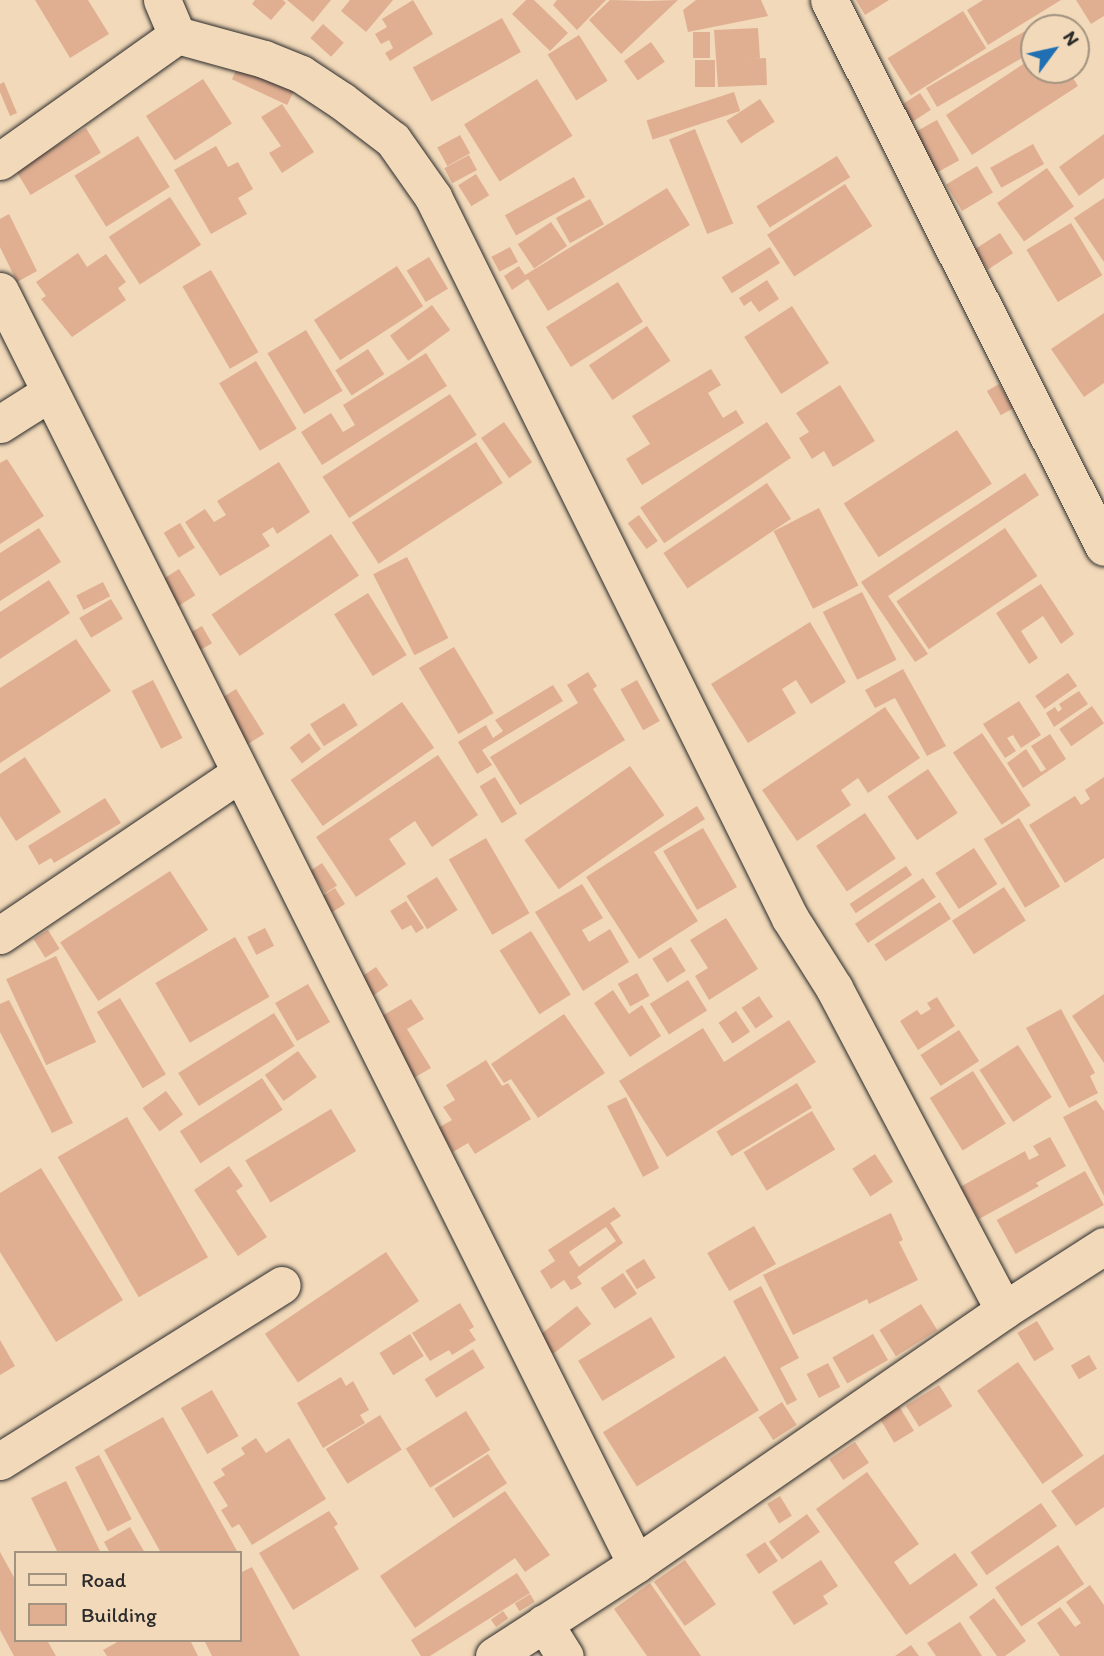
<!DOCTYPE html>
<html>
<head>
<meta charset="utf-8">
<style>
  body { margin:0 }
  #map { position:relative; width:1104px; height:1656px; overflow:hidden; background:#f2d9b9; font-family:Itim,sans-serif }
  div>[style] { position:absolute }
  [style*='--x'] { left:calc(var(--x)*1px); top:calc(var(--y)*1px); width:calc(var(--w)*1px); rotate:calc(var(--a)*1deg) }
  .building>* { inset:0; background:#e0af92; transform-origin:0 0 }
  .roads { filter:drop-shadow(0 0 2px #2b2b2b) drop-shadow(0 0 2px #2b2b2b) }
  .street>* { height:37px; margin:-18.5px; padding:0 18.5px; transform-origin:18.5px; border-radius:18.5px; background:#f2d9b9 }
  span { translate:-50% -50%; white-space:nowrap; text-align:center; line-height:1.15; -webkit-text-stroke:6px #f2d9b9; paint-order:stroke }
  .legend { position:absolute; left:14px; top:1551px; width:228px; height:91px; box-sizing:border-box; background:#f2d9b9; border:2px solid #a29380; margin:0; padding:9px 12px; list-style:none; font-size:21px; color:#2b2b2b }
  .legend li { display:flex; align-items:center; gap:14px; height:35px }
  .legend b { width:35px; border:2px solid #a29380 }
  .north { position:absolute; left:1020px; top:14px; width:70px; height:70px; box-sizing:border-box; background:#f2d9b9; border:2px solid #a29380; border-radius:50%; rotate:57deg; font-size:19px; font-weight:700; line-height:28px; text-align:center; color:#2b2b2b }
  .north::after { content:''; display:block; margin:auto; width:24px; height:32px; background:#1f6fb2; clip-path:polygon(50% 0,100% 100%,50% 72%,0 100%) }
</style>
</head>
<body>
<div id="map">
  <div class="building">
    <div style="clip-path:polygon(35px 0,88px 0,109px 34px,70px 58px)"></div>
    <div style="clip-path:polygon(255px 0,283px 0,286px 3px,271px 20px,252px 4px)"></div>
    <div style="clip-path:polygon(287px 0,331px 0,313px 22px)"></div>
    <div style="clip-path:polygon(350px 0,393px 0,366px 32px,341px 11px)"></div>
    <div style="clip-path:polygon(413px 0,433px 34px,390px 61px,385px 53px,393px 48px,389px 40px,381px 44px,375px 34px,387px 27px,382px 19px)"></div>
    <div style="clip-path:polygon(526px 0,534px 0,568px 33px,550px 51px,512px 14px)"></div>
    <div style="clip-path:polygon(557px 0,606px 0,577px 30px,553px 5px)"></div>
    <div style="clip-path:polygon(610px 0,646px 1px,678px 0,621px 54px,589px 20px)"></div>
    <div style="clip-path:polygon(696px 0,761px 0,768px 16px,688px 32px,683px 10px)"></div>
    <div style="clip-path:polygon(856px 0,889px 0,865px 15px)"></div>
    <div style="clip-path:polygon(983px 0,1061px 0,988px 45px,967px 10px)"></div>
    <div style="clip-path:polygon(1076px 0,1104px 0,1104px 16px,1091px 24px)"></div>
    <div style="left:963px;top:11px;width:44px;height:89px;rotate:58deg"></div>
    <div style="left:502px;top:18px;width:39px;height:102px;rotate:61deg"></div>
    <div style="clip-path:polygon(1046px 19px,1052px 28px,1034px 28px,1034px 51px,937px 107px,926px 88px)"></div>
    <div style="left:323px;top:24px;width:28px;height:19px;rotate:42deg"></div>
    <div style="clip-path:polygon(758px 28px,760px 58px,746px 59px,766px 58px,767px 85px,718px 87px,714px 30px)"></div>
    <div style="left:693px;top:32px;width:17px;height:26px"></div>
    <div style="left:579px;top:35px;width:54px;height:37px;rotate:58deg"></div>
    <div style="left:651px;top:42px;width:24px;height:33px;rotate:55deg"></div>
    <div style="clip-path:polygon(1034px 57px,1034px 70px,1068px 70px,1078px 86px,972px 155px,946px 115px)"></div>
    <div style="left:695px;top:60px;width:20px;height:27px"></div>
    <div style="left:240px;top:62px;width:61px;height:19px;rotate:25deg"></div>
    <div style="left:203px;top:79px;width:53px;height:68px;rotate:57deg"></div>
    <div style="left:537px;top:79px;width:67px;height:86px;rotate:58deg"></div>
    <div style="clip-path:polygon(4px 82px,17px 113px,10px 116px,0 92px,0 84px)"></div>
    <div style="left:734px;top:92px;width:20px;height:92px;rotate:72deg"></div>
    <div style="left:920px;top:93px;width:20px;height:25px;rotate:57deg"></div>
    <div style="left:760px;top:99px;width:27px;height:40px;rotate:57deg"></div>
    <div style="clip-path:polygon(282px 104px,314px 152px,282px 173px,269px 153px,281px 146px,261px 117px)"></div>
    <div style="left:937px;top:120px;width:46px;height:29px;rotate:61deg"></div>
    <div style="left:86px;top:128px;width:29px;height:82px;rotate:59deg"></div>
    <div style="left:695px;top:129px;width:102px;height:28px;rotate:68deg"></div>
    <div style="clip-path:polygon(1104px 134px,1104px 178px,1079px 196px,1059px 167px)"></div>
    <div style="left:460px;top:135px;width:21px;height:26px;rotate:61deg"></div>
    <div style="left:138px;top:136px;width:60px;height:75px;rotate:58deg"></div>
    <div style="left:1033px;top:144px;width:23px;height:49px;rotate:61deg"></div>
    <div style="clip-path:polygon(216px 146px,228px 167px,238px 162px,253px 189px,238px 198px,247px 214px,211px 234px,174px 170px)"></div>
    <div style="left:469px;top:155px;width:17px;height:28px;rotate:62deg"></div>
    <div style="left:837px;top:156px;width:25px;height:95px;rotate:58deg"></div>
    <div style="left:977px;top:166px;width:31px;height:36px;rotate:59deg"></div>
    <div style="left:1047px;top:168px;width:47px;height:61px;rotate:55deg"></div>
    <div style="left:476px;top:174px;width:25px;height:21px;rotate:58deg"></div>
    <div style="left:574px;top:177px;width:23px;height:79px;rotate:61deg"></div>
    <div style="left:845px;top:184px;width:50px;height:93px;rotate:57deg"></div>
    <div style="clip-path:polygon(667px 188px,690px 225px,548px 311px,528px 279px,512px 290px,504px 276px,519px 266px,525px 275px)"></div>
    <div style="left:170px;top:197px;width:57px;height:73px;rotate:57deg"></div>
    <div style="clip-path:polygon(1104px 198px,1104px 262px,1074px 218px)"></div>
    <div style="left:590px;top:199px;width:29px;height:39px;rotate:61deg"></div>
    <div style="clip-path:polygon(9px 214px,37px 271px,17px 282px,0 247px,0 219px)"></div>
    <div style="left:551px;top:222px;width:29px;height:40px;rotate:56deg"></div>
    <div style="left:1071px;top:223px;width:61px;height:52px;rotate:59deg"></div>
    <div style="left:1000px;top:233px;width:24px;height:30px;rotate:57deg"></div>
    <div style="left:510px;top:247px;width:17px;height:21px;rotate:62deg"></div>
    <div style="left:770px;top:247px;width:19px;height:57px;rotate:58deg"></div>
    <div style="clip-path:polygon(78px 253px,87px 267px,106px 254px,126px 282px,118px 288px,126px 300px,72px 337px,41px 299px,46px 296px,36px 282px)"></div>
    <div style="left:429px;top:257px;width:37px;height:26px;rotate:59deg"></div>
    <div style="left:397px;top:266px;width:48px;height:99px;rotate:57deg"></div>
    <div style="left:211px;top:270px;width:95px;height:33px;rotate:60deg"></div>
    <div style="clip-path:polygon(767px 280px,779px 299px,759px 312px,751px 301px,744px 306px,739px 298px)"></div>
    <div style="left:618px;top:282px;width:47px;height:85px;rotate:58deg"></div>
    <div style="left:432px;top:305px;width:31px;height:52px;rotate:54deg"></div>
    <div style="left:792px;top:306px;width:68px;height:57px;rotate:57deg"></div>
    <div style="clip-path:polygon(1104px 313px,1104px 383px,1084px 397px,1051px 349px)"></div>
    <div style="left:647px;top:326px;width:42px;height:70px;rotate:56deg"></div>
    <div style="left:306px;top:330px;width:71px;height:45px;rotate:59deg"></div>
    <div style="left:368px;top:349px;width:30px;height:39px;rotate:57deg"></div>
    <div style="clip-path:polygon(426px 353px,447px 386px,322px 465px,301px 432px,331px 413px,343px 432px,355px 425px,343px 405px)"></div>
    <div style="left:256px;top:361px;width:79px;height:43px;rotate:59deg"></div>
    <div style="clip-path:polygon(711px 369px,721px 385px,708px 393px,723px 418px,736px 410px,744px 423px,642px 485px,626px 459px,650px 444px,632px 416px)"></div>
    <div style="left:999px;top:384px;width:28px;height:14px;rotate:60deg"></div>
    <div style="clip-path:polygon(840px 385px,875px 441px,833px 467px,824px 451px,812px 459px,799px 438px,809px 432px,796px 413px)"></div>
    <div style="left:450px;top:394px;width:49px;height:152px;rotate:57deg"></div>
    <div style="left:504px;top:422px;width:49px;height:28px;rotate:55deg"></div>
    <div style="left:767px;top:422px;width:43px;height:153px;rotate:56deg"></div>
    <div style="left:957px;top:430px;width:64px;height:135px;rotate:57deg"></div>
    <div style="left:476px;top:442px;width:49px;height:148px;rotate:57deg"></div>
    <div style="clip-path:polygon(7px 459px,44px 516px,0 544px,0 463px)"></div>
    <div style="clip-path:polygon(279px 462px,310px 512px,277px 534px,273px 527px,262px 534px,270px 546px,220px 576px,185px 522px,205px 509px,214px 522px,226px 515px,217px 501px)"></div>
    <div style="clip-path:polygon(1025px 473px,1039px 495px,888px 596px,928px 654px,915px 662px,861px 582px)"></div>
    <div style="left:767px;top:483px;width:43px;height:125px;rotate:56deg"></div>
    <div style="left:819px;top:508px;width:87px;height:51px;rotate:63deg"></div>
    <div style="left:639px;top:515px;width:32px;height:14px;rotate:54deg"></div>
    <div style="left:180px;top:523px;width:29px;height:19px;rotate:59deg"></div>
    <div style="clip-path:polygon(39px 528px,61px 562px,0 601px,0 553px)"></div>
    <div style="left:1005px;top:528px;width:58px;height:131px;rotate:56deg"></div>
    <div style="left:331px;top:534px;width:50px;height:144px;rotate:56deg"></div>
    <div style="left:407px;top:557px;width:91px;height:38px;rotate:63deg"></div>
    <div style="left:179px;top:569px;width:31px;height:21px;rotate:58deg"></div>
    <div style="clip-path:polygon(49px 580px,70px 613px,0 659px,0 612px)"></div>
    <div style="left:103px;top:582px;width:16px;height:30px;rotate:63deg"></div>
    <div style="clip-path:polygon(1041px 584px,1074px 634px,1061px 644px,1043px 616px,1021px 631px,1038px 658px,1029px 664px,996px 613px)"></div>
    <div style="left:862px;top:592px;width:76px;height:44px;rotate:63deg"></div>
    <div style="left:368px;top:593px;width:73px;height:40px;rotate:58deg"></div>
    <div style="left:111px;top:599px;width:23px;height:37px;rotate:59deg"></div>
    <div style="clip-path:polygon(810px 622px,846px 682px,811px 704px,796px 680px,782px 689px,796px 713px,748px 743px,711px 684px)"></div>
    <div style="left:202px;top:626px;width:20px;height:18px;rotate:60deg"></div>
    <div style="clip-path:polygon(76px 639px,111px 691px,0 763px,0 688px)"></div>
    <div style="left:454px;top:647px;width:77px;height:41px;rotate:59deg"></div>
    <div style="clip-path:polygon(903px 669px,946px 746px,927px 756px,895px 698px,875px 708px,865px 690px)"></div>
    <div style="clip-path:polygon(588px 672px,597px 686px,593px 689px,625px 740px,520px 805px,490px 757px,578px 703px,567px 685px)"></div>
    <div style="left:1068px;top:673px;width:16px;height:40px;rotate:55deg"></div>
    <div style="left:153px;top:680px;width:65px;height:24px;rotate:63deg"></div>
    <div style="left:637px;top:680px;width:47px;height:19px;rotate:61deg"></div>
    <div style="clip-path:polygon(553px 685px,563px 701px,482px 750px,492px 765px,477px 774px,458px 742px,486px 725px,493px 738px,503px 731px,495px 720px)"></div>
    <div style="left:236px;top:689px;width:53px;height:24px;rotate:58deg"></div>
    <div style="clip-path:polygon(1079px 691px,1088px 704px,1054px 727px,1046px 713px,1055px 707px,1058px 712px,1062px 709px,1059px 704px)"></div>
    <div style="clip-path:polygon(1019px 701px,1041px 735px,1021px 748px,1013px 735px,1007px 738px,1016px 751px,1005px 758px,983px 724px)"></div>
    <div style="left:402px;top:702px;width:56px;height:136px;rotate:55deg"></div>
    <div style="left:344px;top:703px;width:26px;height:40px;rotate:58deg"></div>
    <div style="left:1092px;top:706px;width:21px;height:40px;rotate:55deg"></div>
    <div style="clip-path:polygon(885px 707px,920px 758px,868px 793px,858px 778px,841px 790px,851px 805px,797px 841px,762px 790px)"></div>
    <div style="left:309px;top:733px;width:20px;height:24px;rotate:53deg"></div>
    <div style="left:982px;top:733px;width:87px;height:35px;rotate:56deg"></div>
    <div style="clip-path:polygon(1050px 734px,1066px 759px,1023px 788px,1007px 763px,1026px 749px,1041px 772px,1046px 769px,1031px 746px)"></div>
    <div style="clip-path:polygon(438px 755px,478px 815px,432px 847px,415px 821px,389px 839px,406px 864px,356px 897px,316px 837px)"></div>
    <div style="clip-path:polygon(25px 757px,61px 812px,16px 841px,0 816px,0 774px)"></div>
    <div style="left:630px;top:766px;width:60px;height:129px;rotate:55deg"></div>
    <div style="left:928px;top:769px;width:53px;height:49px;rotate:56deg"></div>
    <div style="left:495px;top:777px;width:43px;height:18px;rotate:59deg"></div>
    <div style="clip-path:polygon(1104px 777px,1104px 858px,1065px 883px,1029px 825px,1075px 796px,1081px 805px,1090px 799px,1085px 790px)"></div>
    <div style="clip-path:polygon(105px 798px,121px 823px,54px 863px,51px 858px,39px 865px,28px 846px)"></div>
    <div style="clip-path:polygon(697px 806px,705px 819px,654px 852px,698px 921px,639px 959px,586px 877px)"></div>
    <div style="left:865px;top:813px;width:55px;height:59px;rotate:56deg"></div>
    <div style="left:1019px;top:818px;width:80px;height:41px;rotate:59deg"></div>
    <div style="left:703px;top:828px;width:68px;height:46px;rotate:60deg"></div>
    <div style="left:486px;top:838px;width:87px;height:43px;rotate:60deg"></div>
    <div style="left:974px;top:848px;width:43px;height:46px;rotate:57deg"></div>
    <div style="left:322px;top:863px;width:27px;height:14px;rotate:56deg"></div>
    <div style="left:906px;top:866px;width:11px;height:68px;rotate:56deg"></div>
    <div style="left:170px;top:871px;width:70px;height:131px;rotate:57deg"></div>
    <div style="left:437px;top:877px;width:39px;height:36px;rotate:58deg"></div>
    <div style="left:923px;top:878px;width:23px;height:82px;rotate:56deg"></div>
    <div style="clip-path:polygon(582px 884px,603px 918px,582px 930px,589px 942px,610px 929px,629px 962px,583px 991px,535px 912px)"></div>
    <div style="left:1004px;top:887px;width:40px;height:62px;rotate:57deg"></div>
    <div style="left:335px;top:888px;width:19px;height:23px;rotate:58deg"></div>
    <div style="clip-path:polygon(406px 901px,424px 928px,416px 933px,411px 925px,402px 930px,390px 911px)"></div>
    <div style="left:940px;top:902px;width:20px;height:78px;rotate:57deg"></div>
    <div style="clip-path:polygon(726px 918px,758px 969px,709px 1000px,695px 976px,708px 968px,690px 940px)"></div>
    <div style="left:265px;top:928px;width:20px;height:20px;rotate:63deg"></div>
    <div style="left:48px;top:930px;width:22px;height:17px;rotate:58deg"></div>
    <div style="left:531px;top:931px;width:75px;height:37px;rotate:58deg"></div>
    <div style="left:235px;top:937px;width:69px;height:92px;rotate:60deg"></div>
    <div style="left:671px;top:947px;width:28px;height:22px;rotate:58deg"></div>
    <div style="left:56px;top:956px;width:95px;height:55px;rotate:65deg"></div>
    <div style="left:376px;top:967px;width:22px;height:22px;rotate:56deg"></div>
    <div style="left:637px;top:973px;width:26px;height:22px;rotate:61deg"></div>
    <div style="left:688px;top:980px;width:36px;height:45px;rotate:58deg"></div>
    <div style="left:308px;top:984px;width:44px;height:38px;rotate:60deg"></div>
    <div style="clip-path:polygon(613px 990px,629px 1014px,642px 1005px,661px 1036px,630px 1057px,594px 1003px)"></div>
    <div style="clip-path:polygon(1104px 994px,1104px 1063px,1072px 1016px)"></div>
    <div style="left:759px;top:996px;width:25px;height:21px;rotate:56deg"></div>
    <div style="clip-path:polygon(937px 997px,955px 1026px,918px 1050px,900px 1021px,917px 1010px,921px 1015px,931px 1009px,927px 1003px)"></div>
    <div style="left:120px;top:998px;width:89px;height:27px;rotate:59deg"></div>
    <div style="clip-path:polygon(411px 999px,424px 1019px,407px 1029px,431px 1068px,410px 1080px,375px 1020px)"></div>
    <div style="clip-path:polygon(9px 1000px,73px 1123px,52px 1133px,0 1032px,0 1004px)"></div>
    <div style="clip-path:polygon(1061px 1009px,1095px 1073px,1090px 1076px,1098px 1093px,1069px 1108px,1026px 1028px)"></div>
    <div style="left:736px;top:1011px;width:25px;height:21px;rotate:56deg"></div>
    <div style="left:274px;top:1013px;width:39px;height:113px;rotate:58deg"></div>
    <div style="clip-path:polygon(564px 1014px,605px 1073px,538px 1118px,511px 1079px,504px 1083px,491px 1064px)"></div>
    <div style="clip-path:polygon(789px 1020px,816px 1062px,667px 1157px,619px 1081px,703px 1028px,724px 1062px)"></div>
    <div style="left:959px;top:1030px;width:37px;height:46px;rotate:57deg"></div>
    <div style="left:1018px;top:1045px;width:62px;height:46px;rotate:57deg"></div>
    <div style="left:298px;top:1051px;width:32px;height:41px;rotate:54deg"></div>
    <div style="clip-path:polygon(486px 1060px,502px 1086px,508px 1083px,531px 1119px,475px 1154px,468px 1143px,453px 1152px,438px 1128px,452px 1120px,443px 1107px,455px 1100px,446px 1085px)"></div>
    <div style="left:973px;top:1071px;width:62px;height:51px;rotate:58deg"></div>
    <div style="left:262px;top:1078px;width:38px;height:98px;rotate:57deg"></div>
    <div style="left:797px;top:1083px;width:29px;height:94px;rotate:59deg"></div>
    <div style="left:166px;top:1091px;width:29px;height:29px;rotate:54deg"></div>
    <div style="clip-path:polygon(626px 1097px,659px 1168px,643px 1177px,607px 1106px)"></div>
    <div style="clip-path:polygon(1096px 1100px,1104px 1111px,1104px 1196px,1063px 1117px)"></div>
    <div style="left:331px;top:1109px;width:49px;height:100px;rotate:59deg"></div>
    <div style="left:812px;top:1111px;width:45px;height:80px;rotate:59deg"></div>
    <div style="left:127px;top:1117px;width:162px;height:80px;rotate:60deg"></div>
    <div style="clip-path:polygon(1050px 1137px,1066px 1166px,1036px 1183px,1039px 1186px,979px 1219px,960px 1187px,1025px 1151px,1029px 1160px,1039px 1155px,1033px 1146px)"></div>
    <div style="left:875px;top:1154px;width:33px;height:27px;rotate:57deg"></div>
    <div style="clip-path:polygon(229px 1166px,243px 1186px,236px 1191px,267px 1237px,238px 1256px,194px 1190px)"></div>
    <div style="clip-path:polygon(41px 1168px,123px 1300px,56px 1342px,0 1252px,0 1193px)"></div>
    <div style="left:1085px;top:1171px;width:39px;height:101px;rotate:61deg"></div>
    <div style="clip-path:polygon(evenodd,614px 1207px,621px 1216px,610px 1223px,623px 1243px,577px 1277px,582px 1284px,571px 1290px,564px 1280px,551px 1289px,540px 1271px,555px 1261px,548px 1250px,614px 1207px,606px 1227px,616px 1241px,579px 1267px,569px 1252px,606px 1227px)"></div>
    <div style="clip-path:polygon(891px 1213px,903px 1240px,899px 1242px,918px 1280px,869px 1304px,867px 1299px,793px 1335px,763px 1275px)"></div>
    <div style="left:754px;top:1226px;width:44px;height:54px;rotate:60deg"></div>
    <div style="left:386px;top:1252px;width:59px;height:146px;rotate:56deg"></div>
    <div style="left:644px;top:1259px;width:22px;height:22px;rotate:58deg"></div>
    <div style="left:623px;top:1273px;width:25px;height:27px;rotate:56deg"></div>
    <div style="clip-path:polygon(761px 1286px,799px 1358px,780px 1368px,797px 1400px,787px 1405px,733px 1301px)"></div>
    <div style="clip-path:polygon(460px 1303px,474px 1327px,469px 1330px,476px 1340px,452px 1355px,449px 1350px,430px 1361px,412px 1333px)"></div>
    <div style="left:921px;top:1304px;width:31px;height:49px;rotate:58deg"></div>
    <div style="left:577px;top:1306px;width:23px;height:48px;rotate:52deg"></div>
    <div style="left:651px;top:1317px;width:47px;height:85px;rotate:59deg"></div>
    <div style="left:1037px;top:1321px;width:33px;height:23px;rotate:59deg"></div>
    <div style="left:410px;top:1334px;width:26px;height:36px;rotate:58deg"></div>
    <div style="left:873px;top:1334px;width:30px;height:47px;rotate:60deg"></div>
    <div style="clip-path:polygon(0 1340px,15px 1366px,0 1375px)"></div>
    <div style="left:473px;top:1349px;width:22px;height:57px;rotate:58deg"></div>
    <div style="left:1089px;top:1355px;width:16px;height:21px;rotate:60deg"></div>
    <div style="left:725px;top:1356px;width:64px;height:144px;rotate:58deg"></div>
    <div style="left:1018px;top:1362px;width:114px;height:50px;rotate:55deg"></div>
    <div style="left:828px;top:1363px;width:27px;height:24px;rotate:63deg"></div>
    <div style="clip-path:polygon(341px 1377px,346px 1386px,353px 1381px,369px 1410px,360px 1415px,365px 1423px,323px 1448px,297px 1403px)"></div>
    <div style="left:939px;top:1385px;width:25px;height:39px;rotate:58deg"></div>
    <div style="left:212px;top:1390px;width:53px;height:36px;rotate:60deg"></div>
    <div style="left:782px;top:1402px;width:27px;height:28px;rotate:57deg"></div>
    <div style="left:899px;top:1406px;width:29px;height:23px;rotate:59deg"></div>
    <div style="left:466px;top:1411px;width:46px;height:71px;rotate:58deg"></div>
    <div style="left:380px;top:1415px;width:41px;height:64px;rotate:58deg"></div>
    <div style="clip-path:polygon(163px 1417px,237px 1551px,233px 1553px,161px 1553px,104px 1450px)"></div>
    <div style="clip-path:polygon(256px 1438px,266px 1453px,289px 1438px,326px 1499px,252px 1545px,239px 1524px,232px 1528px,221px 1510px,228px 1506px,213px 1482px,225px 1475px,221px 1469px,245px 1454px,241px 1448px)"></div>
    <div style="left:855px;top:1442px;width:25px;height:31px;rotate:56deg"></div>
    <div style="left:488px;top:1454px;width:35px;height:64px;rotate:57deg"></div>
    <div style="clip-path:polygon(1104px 1454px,1104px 1507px,1076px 1526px,1051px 1491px)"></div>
    <div style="left:99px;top:1455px;width:72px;height:27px;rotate:63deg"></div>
    <div style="clip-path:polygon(867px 1472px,919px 1544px,894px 1562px,910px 1585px,955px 1553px,978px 1585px,906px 1635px,816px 1509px)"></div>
    <div style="clip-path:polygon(66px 1481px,101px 1553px,58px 1553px,31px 1498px)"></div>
    <div style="clip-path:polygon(505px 1491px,550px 1555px,525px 1572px,515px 1558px,415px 1628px,380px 1576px)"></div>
    <div style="left:780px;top:1496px;width:23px;height:15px;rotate:59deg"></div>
    <div style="left:1041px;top:1503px;width:28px;height:86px;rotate:55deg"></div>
    <div style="clip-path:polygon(329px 1511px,338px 1524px,334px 1527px,359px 1569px,293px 1610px,259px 1553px)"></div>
    <div style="left:807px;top:1514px;width:22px;height:47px;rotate:54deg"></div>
    <div style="clip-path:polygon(130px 1527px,145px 1553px,110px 1553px,104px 1542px)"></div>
    <div style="left:765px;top:1542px;width:23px;height:23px;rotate:56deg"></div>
    <div style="left:1058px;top:1545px;width:47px;height:76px;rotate:56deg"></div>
    <div style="clip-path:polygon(0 1552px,16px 1581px,16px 1640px,47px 1640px,56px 1656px,14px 1656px,0 1630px)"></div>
    <div style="left:685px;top:1560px;width:54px;height:38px;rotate:55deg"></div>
    <div style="clip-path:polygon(821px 1560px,838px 1586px,823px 1596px,828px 1604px,794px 1625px,772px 1592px)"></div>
    <div style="clip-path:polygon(252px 1567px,300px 1656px,212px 1656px,204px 1640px,240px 1640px,240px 1573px)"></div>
    <div style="clip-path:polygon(517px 1573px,530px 1593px,430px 1656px,421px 1656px,411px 1640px)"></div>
    <div style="clip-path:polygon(650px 1583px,701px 1656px,647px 1656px,614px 1609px)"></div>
    <div style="clip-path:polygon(1090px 1585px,1104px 1605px,1104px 1656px,1060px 1656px,1037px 1623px,1060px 1607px,1075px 1627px,1081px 1623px,1066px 1602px)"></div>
    <div style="left:530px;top:1594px;width:9px;height:18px;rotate:58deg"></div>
    <div style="clip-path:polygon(994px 1598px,1026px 1641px,1005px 1656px,997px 1656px,969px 1617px)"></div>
    <div style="left:503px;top:1611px;width:9px;height:15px;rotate:54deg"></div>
    <div style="clip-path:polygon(960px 1622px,982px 1656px,936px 1656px,927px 1643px)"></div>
    <div style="clip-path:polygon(121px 1640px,190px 1640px,198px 1656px,107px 1656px,103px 1650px)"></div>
    <div style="clip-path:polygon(911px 1645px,919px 1656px,895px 1656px)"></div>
  </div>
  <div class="roads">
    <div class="street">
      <div style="--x:162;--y:0;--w:38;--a:67"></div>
      <div style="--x:829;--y:0;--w:612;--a:63.31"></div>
      <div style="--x:0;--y:161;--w:217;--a:-35.4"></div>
      <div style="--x:177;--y:35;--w:90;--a:15.4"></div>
      <div style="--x:264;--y:59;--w:40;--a:22"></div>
      <div style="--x:301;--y:74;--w:49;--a:33.4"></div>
      <div style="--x:342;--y:101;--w:64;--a:37.4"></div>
      <div style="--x:393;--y:140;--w:70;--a:54.9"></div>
      <div style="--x:433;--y:197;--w:805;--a:63.66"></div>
      <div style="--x:790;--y:918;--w:83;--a:57.8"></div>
      <div style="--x:834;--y:988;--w:364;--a:62.2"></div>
      <div style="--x:0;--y:291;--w:1423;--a:63.45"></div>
      <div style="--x:0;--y:424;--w:58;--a:-32.3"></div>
      <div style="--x:0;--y:935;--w:288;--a:-34"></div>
      <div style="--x:0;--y:1461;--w:332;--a:-32"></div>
      <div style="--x:544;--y:1623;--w:39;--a:58"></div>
      <div style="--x:494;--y:1656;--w:169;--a:-32.9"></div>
      <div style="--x:636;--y:1564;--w:447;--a:-34.6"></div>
      <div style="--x:1004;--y:1310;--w:119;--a:-32.6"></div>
    </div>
  </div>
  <ul class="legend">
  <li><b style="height:9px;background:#f2d9b9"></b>Road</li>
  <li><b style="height:19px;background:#e0af92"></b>Building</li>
  </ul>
  <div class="north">N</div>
</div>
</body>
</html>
